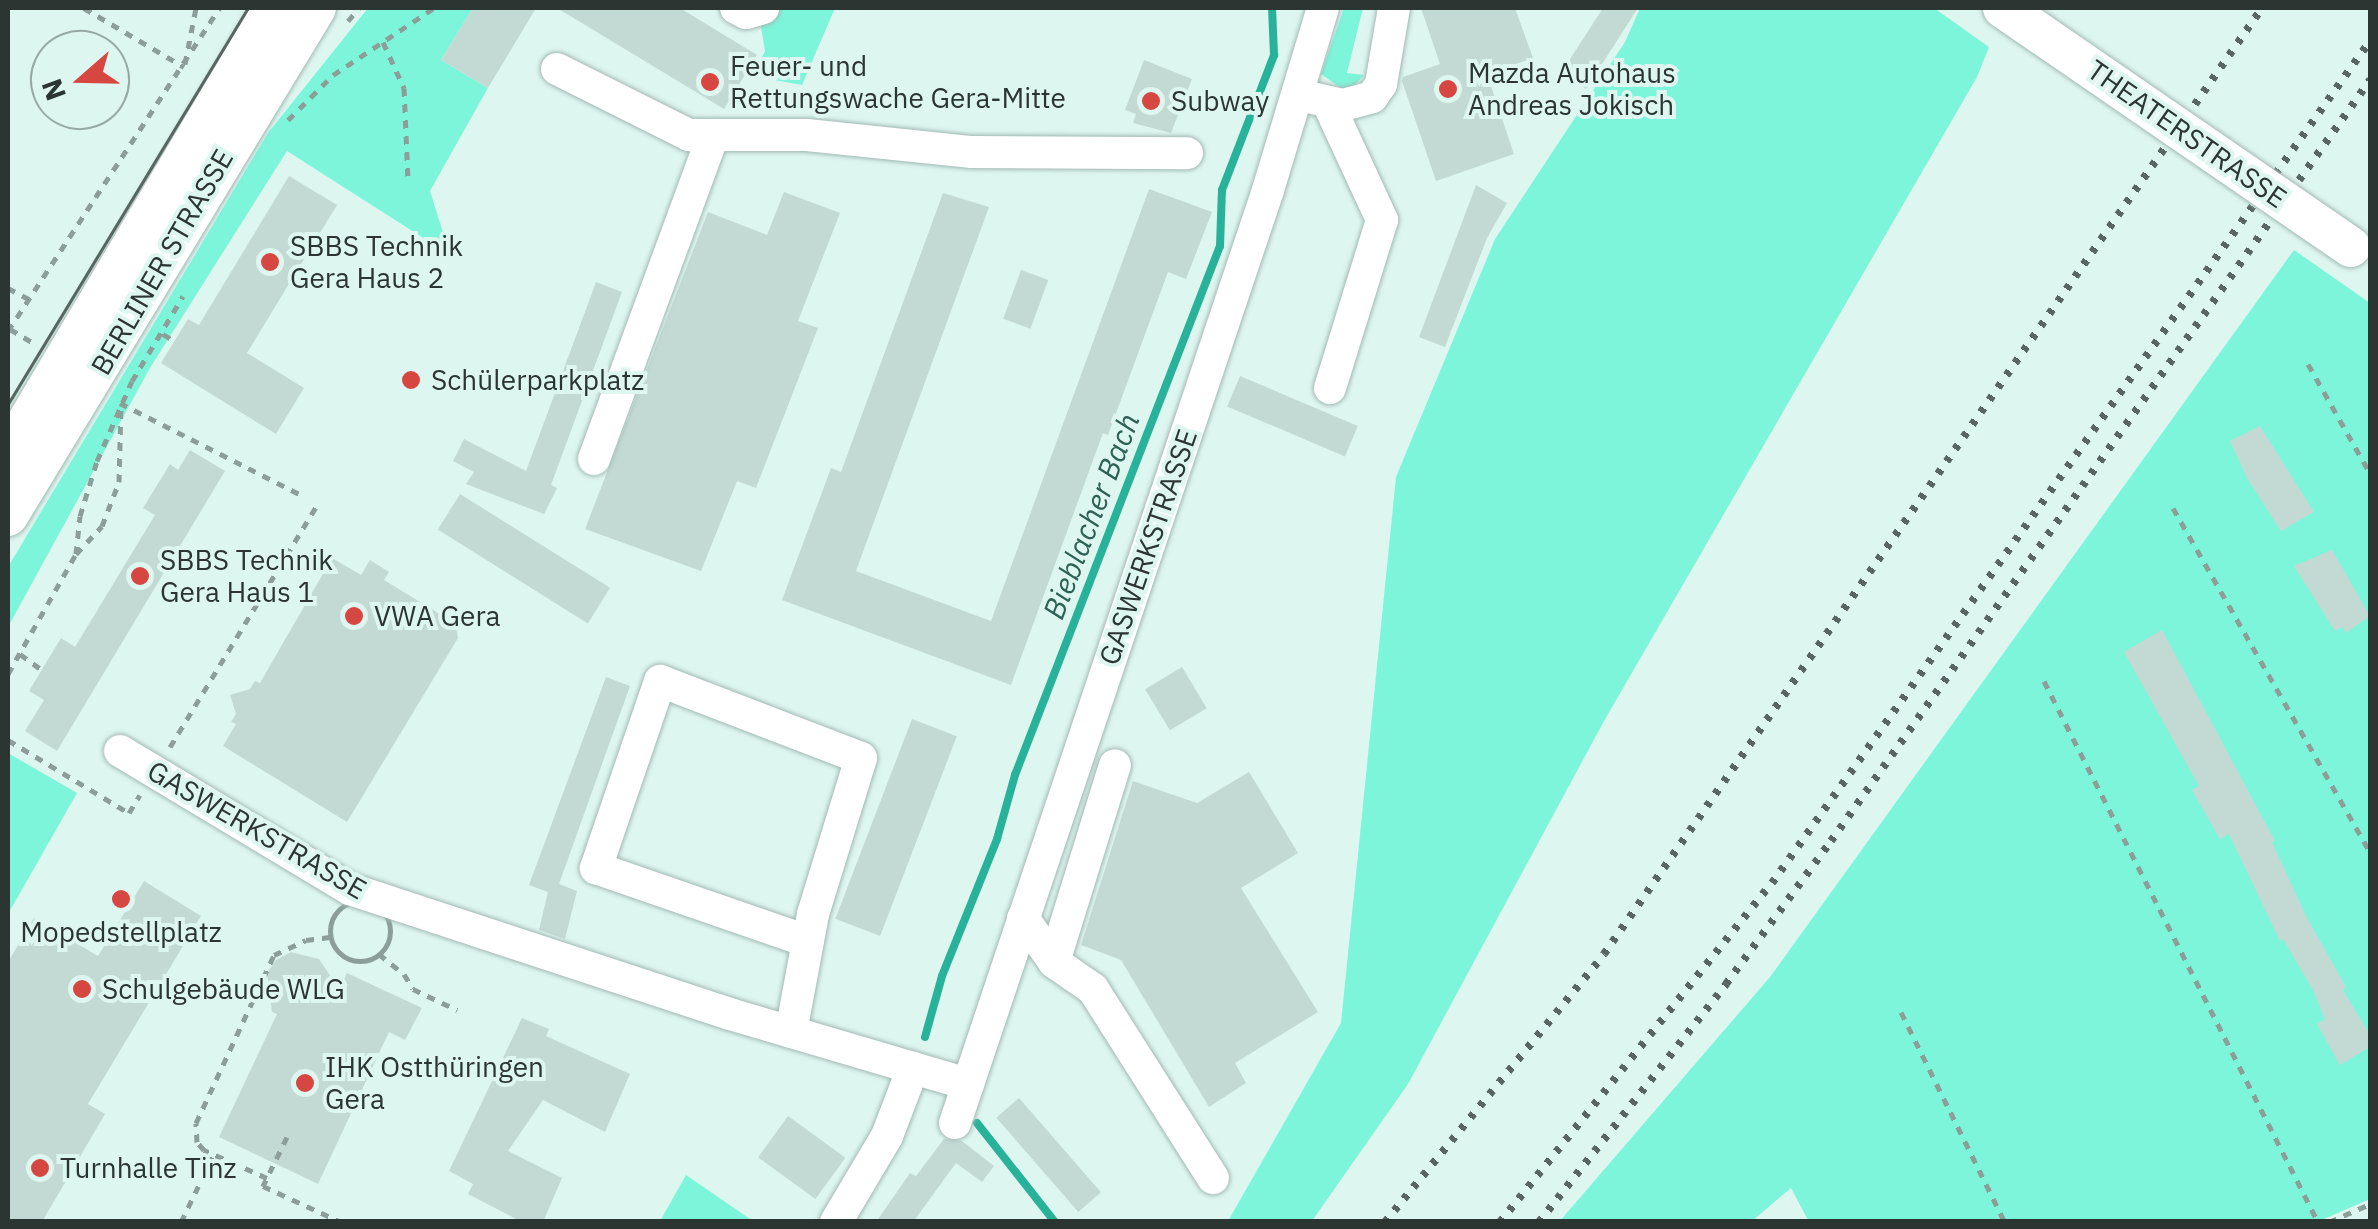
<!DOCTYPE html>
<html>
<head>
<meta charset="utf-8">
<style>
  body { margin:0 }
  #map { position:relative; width:2378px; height:1229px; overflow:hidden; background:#def6f0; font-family:"IBM Plex Sans",sans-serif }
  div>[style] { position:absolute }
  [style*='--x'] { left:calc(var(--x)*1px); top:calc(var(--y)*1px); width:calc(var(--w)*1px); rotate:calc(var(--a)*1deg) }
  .green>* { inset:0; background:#7df5da }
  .stream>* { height:8px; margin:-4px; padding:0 4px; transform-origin:4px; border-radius:4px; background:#28b299 }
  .building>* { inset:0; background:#c3dad4; transform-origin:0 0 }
  .path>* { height:5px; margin-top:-2.5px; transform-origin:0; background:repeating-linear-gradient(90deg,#8c9e99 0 8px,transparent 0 16px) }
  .path>.ring { margin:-2.5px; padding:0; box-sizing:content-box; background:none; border:5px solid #8c9e99; border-radius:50% }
  .roads { filter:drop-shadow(0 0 2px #a2b9b3) drop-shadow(0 0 2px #a2b9b3) }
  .minor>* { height:32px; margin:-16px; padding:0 16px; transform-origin:16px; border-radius:16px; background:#fff }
  .major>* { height:40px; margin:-20px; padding:0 20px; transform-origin:20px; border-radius:20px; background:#fff }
  .tram>* { height:2.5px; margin:-1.25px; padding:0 1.25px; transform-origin:1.25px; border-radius:1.25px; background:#586662 }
  .rail>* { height:8px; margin-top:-4px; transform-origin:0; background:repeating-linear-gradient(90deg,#586662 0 5px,transparent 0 15px) }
  .bridges { filter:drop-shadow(0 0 2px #a2b9b3) drop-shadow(0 0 2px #a2b9b3) }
  .major-bridge>* { height:40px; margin:-20px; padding:0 20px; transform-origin:20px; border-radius:20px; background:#fff }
  .dots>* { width:28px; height:28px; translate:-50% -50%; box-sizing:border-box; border:5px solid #def6f0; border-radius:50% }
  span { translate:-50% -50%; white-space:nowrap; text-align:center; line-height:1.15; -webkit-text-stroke:8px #def6f0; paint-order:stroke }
  .poi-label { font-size:28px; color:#2b3532 }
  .left { translate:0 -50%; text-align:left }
  .street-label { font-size:28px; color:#2b3532 }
  .water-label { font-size:30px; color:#2d6155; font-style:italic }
  .frame { position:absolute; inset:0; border:10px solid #2b3532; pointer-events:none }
  .north { position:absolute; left:30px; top:30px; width:100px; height:100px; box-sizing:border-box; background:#def6f0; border:2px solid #96a9a4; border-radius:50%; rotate:250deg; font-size:28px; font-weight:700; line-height:40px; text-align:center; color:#2b3532 }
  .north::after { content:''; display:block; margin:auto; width:35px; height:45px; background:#d64742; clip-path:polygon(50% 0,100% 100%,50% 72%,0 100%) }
</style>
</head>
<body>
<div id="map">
  <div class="green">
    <div style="clip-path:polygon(368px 8px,473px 8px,441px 60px,488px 88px,430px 191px,450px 255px,287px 151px,150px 368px,8px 627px,8px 567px,268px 133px)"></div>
    <div style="clip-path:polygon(758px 8px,835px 8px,802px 85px,753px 76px,765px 51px)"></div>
    <div style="clip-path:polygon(1344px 8px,1363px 8px,1347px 73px,1364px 75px,1348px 93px,1321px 74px)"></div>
    <div style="clip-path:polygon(1640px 8px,1934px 8px,1989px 47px,1977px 77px,1604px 721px,1408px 1084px,1312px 1221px,1228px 1221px,1341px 1023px,1396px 477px,1495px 239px,1625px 42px)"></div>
    <div style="clip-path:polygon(2294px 250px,2370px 303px,2370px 1199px,2317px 1222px,1809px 1222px,1791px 1188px,1752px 1221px,1559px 1222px,1770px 977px)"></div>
    <div style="clip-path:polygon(8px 753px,77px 793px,8px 914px)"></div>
    <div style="clip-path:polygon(686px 1175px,753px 1221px,660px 1221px)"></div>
  </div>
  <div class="stream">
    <div style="--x:925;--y:1037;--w:63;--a:-74.4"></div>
    <div style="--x:942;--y:976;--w:148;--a:-68.1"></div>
    <div style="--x:997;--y:839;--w:66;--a:-74.3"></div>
    <div style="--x:1015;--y:775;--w:567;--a:-68.82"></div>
    <div style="--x:1220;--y:246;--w:56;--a:-88"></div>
    <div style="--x:1222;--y:190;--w:145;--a:-68.9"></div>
    <div style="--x:1274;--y:55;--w:47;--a:-92.4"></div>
    <div style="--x:977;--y:1123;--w:126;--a:51.8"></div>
  </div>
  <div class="building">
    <div style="clip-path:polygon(473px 8px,536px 8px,488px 88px,441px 60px)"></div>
    <div style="clip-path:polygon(557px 8px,680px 8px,757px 55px,724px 109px)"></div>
    <div style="clip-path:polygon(1421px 8px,1515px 8px,1533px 58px,1487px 74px,1514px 154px,1436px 181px,1402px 81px,1403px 77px,1440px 64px)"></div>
    <div style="clip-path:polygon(1603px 8px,1638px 8px,1586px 89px,1561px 73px)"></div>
    <div style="clip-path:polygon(1144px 60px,1192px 79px,1171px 133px,1133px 123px,1136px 114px,1125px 110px)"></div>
    <div style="clip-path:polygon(289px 176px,337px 205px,247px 353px,304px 388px,276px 434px,161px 363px,188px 319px,199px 325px)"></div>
    <div style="clip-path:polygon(1476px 185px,1507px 203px,1487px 238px,1445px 347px,1419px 337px)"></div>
    <div style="clip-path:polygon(1149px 189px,1212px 212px,1186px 279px,1168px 272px,1108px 435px,1103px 433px,1011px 685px,782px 600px,831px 468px,841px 472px,943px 193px,989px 207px,856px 571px,991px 621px)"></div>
    <div style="clip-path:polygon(784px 192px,840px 213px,798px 321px,818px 328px,756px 488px,737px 481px,701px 571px,585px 529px,708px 212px,767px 235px)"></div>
    <div style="left:1021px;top:270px;width:29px;height:52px;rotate:20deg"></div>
    <div style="clip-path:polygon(596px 282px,622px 292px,551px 485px,557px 488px,544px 514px,466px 484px,474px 472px,453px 461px,464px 439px,526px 471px)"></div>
    <div style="left:1240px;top:376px;width:128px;height:33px;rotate:23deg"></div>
    <div style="clip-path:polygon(2260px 426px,2314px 512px,2281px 531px,2247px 478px,2230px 441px)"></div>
    <div style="clip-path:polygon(190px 450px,225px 471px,57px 751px,25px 731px,44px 700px,29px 691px,61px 638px,75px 647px,155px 515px,143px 508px,170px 464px,178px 470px)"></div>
    <div style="left:460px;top:494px;width:177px;height:42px;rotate:32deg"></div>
    <div style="clip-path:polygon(2332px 550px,2370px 616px,2346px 633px,2343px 627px,2335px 631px,2294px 566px)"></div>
    <div style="clip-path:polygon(332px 558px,361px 575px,370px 560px,389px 572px,384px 580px,443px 616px,454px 614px,458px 638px,347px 822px,223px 746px,236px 724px,231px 722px,236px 714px,230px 695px,250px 689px,255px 681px,260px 683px)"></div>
    <div style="clip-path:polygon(2162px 630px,2275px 841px,2272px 842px,2307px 918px,2346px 987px,2343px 990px,2370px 1035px,2370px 1047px,2340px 1065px,2317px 1024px,2325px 1019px,2313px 990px,2283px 939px,2280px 941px,2229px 834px,2220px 839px,2192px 790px,2199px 786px,2124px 652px)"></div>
    <div style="left:1182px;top:667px;width:48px;height:43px;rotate:59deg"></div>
    <div style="clip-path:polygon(606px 677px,630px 686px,559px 884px,577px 891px,565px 939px,539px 930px,548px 892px,529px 885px)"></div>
    <div style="left:912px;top:719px;width:48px;height:214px;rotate:21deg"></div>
    <div style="clip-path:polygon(1249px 772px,1298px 853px,1241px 888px,1318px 1012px,1235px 1063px,1246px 1083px,1209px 1107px,1121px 960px,1081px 945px,1133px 781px,1197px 803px)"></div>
    <div style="clip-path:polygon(144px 881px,201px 916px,88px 1104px,105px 1114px,42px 1222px,8px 1222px,8px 962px,34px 918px,98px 956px)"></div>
    <div style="clip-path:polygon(291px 952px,319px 959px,340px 990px,347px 973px,422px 1008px,405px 1040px,389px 1032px,318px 1184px,219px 1137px,277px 1014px,272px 1012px,267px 973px,276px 960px)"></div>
    <div style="clip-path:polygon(522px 1018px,549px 1029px,546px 1036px,630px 1074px,605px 1132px,543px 1100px,508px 1151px,562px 1178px,543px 1222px,522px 1222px,468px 1194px,473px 1184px,449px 1171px)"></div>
    <div style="left:1019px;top:1098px;width:125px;height:30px;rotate:49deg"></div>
    <div style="left:788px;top:1116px;width:71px;height:51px;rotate:36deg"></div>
    <div style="clip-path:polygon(944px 1139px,962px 1141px,994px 1166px,982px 1182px,956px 1163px,913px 1222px,876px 1222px,910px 1173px,916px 1176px)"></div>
  </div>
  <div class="path">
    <div style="--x:84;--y:8;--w:116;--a:30.5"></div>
    <div style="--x:348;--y:21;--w:17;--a:-50"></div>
    <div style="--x:383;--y:42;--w:51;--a:65.5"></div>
    <div style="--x:404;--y:88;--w:91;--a:87.5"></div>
    <div style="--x:185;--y:64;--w:57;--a:-78.9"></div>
    <div style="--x:288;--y:120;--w:64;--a:-45"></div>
    <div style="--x:333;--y:75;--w:121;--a:-33.6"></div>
    <div style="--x:8;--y:288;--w:24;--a:28"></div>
    <div style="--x:10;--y:329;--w:29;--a:31"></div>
    <div style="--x:8;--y:331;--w:386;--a:-56.8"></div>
    <div style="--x:163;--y:334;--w:13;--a:32"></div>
    <div style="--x:2308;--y:364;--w:125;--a:60.4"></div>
    <div style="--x:120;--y:403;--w:201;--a:26.9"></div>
    <div style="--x:2173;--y:508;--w:396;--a:60.2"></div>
    <div style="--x:76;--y:554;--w:38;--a:-84"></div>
    <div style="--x:80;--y:516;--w:58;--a:-72.8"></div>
    <div style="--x:97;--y:461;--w:87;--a:-66.4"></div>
    <div style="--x:132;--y:381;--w:99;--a:-59"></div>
    <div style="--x:20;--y:654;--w:27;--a:36"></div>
    <div style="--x:8;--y:674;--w:138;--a:-60.5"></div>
    <div style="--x:76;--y:554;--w:38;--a:-47"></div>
    <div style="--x:102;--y:526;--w:47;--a:-68.9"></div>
    <div style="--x:119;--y:482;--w:74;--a:-88.5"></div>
    <div style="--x:2044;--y:681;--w:606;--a:63.14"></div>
    <div style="--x:8;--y:740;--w:141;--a:31.1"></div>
    <div style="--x:129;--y:813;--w:21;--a:-59"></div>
    <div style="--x:170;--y:747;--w:287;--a:-58.7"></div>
    <div class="ring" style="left:330px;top:901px;width:55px;height:55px"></div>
    <div style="--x:379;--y:954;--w:32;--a:39"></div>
    <div style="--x:404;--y:974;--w:17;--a:59"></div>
    <div style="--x:413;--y:989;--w:49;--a:25.5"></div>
    <div style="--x:1901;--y:1012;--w:234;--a:63.7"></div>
    <div style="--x:287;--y:1137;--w:55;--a:116.1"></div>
    <div style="--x:263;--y:1186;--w:86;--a:24.8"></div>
    <div style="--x:267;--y:1178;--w:69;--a:-156"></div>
    <div style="--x:204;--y:1150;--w:11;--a:-131"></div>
    <div style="--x:197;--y:1142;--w:19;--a:-93"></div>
    <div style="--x:196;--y:1123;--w:185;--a:-65.1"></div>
    <div style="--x:274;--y:955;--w:35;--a:-25"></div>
    <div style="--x:306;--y:940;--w:24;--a:-7"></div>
    <div style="--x:181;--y:1222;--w:76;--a:-64.1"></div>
    <div style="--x:2329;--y:1222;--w:45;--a:-23.7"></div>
  </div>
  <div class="roads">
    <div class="minor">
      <div style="--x:736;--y:8;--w:11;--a:27"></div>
      <div style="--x:746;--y:13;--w:18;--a:-16"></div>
      <div style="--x:557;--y:69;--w:148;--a:26.6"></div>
      <div style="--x:689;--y:135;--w:118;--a:0"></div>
      <div style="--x:807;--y:135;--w:166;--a:5.9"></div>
      <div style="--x:972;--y:152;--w:215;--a:0.3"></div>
      <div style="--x:1308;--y:97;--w:36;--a:13"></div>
      <div style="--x:1343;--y:105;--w:30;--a:-15"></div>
      <div style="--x:1372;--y:97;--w:16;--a:-55"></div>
      <div style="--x:1381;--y:84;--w:77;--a:-80.3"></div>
      <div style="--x:1328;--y:103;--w:129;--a:65.2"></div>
      <div style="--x:1382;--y:220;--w:176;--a:107.2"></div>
      <div style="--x:594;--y:459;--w:345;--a:-69.8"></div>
      <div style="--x:120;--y:751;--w:268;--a:31"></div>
      <div style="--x:350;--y:889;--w:400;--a:18.2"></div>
      <div style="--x:730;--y:1014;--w:248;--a:16.4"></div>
      <div style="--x:1023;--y:918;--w:54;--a:54.8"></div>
      <div style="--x:1054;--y:962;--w:47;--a:34.7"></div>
      <div style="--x:1093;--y:989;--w:224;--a:57.6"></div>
      <div style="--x:1054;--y:962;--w:206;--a:-72.8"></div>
      <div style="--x:791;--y:1032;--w:120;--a:-79.4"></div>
      <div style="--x:813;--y:914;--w:163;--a:-72.9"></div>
      <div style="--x:861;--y:758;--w:215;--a:-159"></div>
      <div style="--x:660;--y:681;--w:198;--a:108.9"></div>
      <div style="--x:596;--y:868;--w:223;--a:19.1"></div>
      <div style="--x:955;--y:1123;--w:984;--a:-71.45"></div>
      <div style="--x:1268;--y:190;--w:190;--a:-73.2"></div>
      <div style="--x:836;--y:1222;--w:100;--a:-59.3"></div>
      <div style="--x:887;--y:1136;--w:73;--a:-69.1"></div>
    </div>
    <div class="major">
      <div style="--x:8;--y:454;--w:519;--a:-59.28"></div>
      <div style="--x:8;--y:516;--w:594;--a:-58.77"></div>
    </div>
  </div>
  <div class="tram">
    <div style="--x:8;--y:404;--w:463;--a:-58.8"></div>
  </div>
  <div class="rail">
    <div style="--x:1385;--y:1222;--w:346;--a:-50.7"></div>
    <div style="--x:1604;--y:954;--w:1152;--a:-55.18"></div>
    <div style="--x:1500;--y:1222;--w:435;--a:-51.3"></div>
    <div style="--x:1772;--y:883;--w:1033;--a:-54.62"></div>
    <div style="--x:1539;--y:1222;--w:303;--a:-51.8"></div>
    <div style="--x:1726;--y:984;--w:177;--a:-53.7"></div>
    <div style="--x:1831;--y:841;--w:933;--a:-54.69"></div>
  </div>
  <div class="bridges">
    <div class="major-bridge">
      <div style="--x:2003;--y:8;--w:422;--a:34.5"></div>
    </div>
  </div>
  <div class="dots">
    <div style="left:710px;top:82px;background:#d64742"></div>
    <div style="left:1448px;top:89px;background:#d64742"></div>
    <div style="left:1151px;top:101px;background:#d64742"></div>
    <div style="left:270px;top:262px;background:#d64742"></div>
    <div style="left:411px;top:380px;background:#d64742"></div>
    <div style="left:140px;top:576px;background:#d64742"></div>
    <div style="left:354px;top:616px;background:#d64742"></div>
    <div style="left:121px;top:899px;background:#d64742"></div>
    <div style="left:82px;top:989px;background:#d64742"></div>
    <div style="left:305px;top:1083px;background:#d64742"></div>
    <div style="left:40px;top:1168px;background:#d64742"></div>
  </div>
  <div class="poi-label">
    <span class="left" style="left:730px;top:82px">Feuer- und<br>Rettungswache Gera-Mitte</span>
    <span class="left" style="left:1468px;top:89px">Mazda Autohaus<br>Andreas Jokisch</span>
    <span class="left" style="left:1171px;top:101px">Subway</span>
    <span class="left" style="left:290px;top:262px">SBBS Technik<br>Gera Haus 2</span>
    <span class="left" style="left:431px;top:380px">Schülerparkplatz</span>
    <span class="left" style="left:160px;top:576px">SBBS Technik<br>Gera Haus 1</span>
    <span class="left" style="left:374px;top:616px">VWA Gera</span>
    <span style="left:121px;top:932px">Mopedstellplatz</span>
    <span class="left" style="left:102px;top:989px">Schulgebäude WLG</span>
    <span class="left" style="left:325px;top:1083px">IHK Ostthüringen<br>Gera</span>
    <span class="left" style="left:60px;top:1168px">Turnhalle Tinz</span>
  </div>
  <div class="street-label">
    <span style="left:2187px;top:134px;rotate:35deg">THEATERSTRASSE</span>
    <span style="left:162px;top:262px;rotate:-60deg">BERLINER STRASSE</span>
    <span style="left:1148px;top:547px;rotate:-71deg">GASWERKSTRASSE</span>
    <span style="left:257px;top:830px;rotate:30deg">GASWERKSTRASSE</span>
  </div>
  <div class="water-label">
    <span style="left:1091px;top:516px;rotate:-69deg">Bieblacher Bach</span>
  </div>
  <div class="frame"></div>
  <div class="north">N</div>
</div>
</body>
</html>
